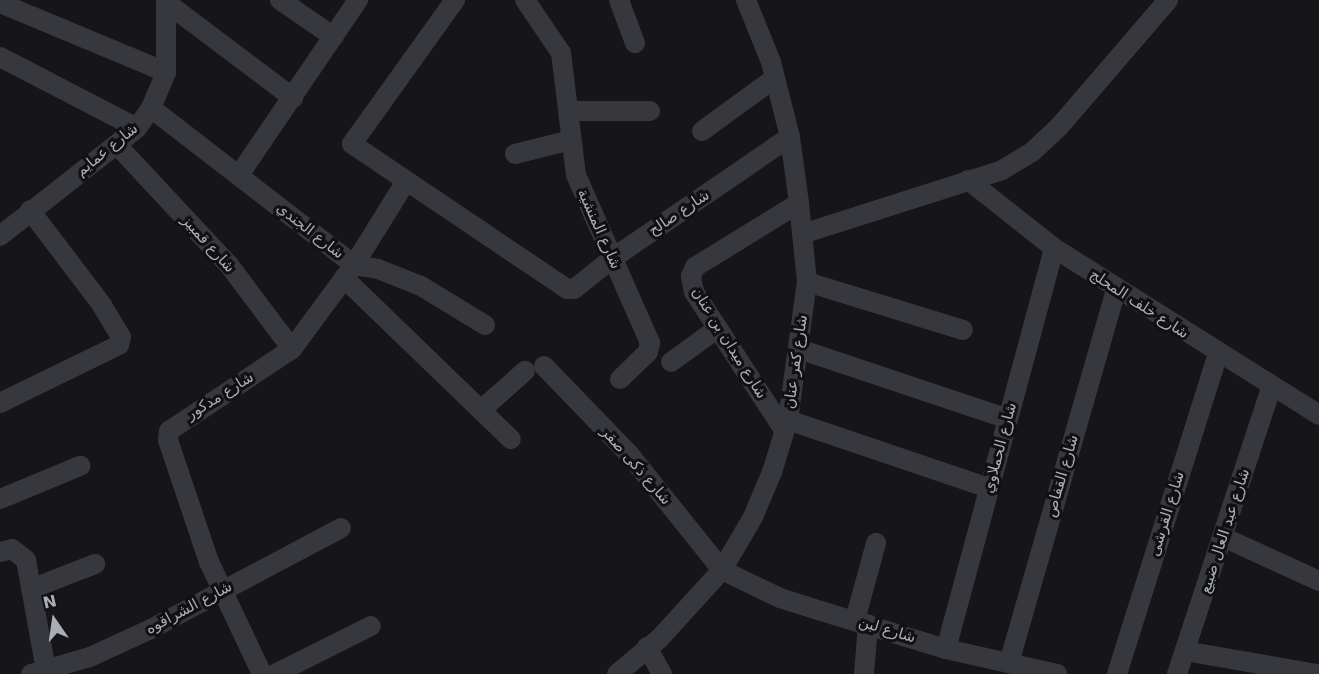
<!DOCTYPE html>
<html>
<head>
<meta charset="utf-8">
<style>
  body { margin:0 }
  #map { position:relative; width:1319px; height:674px; overflow:hidden; background:#161618; font-family:"DejaVu Sans",Vazirmatn,sans-serif }
  div>[style] { position:absolute }
  [style*='--x'] { left:calc(var(--x)*1px); top:calc(var(--y)*1px); width:calc(var(--w)*1px); rotate:calc(var(--a)*1deg) }
  .minor>* { height:20px; margin:-10px; padding:0 10px; transform-origin:10px; border-radius:10px; background:#37383d }
  span { translate:-50% -50%; white-space:nowrap; text-align:center; line-height:1.15; -webkit-text-stroke:6px #111113; paint-order:stroke }
  .street-label { font-size:15px; color:#a8adb8 }
  .north { position:absolute; left:24px; top:590px; width:60px; height:60px; -webkit-text-stroke:4px #111113; paint-order:stroke; rotate:347deg; font-size:16px; font-weight:700; line-height:24px; text-align:center; color:#a8adb8 }
  .north::after { content:''; display:block; margin:auto; width:21px; height:27px; background:#a8adb8; clip-path:polygon(50% 0,100% 100%,50% 72%,0 100%) }
</style>
</head>
<body>
<div id="map">
  <div class="minor">
    <div style="--x:280;--y:0;--w:65;--a:34.4"></div>
    <div style="--x:455;--y:0;--w:177;--a:125.6"></div>
    <div style="--x:352;--y:144;--w:259;--a:34"></div>
    <div style="--x:567;--y:289;--w:7;--a:0"></div>
    <div style="--x:574;--y:289;--w:50;--a:-38.5"></div>
    <div style="--x:613;--y:258;--w:214;--a:-34.4"></div>
    <div style="--x:525;--y:0;--w:64;--a:55.8"></div>
    <div style="--x:561;--y:53;--w:123;--a:83"></div>
    <div style="--x:576;--y:175;--w:184;--a:66.2"></div>
    <div style="--x:650;--y:343;--w:9;--a:103"></div>
    <div style="--x:648;--y:352;--w:39;--a:136"></div>
    <div style="--x:619;--y:0;--w:46;--a:69.6"></div>
    <div style="--x:0;--y:3;--w:180;--a:22.6"></div>
    <div style="--x:167;--y:3;--w:158;--a:37"></div>
    <div style="--x:0;--y:57;--w:154;--a:27.4"></div>
    <div style="--x:151;--y:108;--w:257;--a:37.7"></div>
    <div style="--x:354;--y:265;--w:24;--a:9"></div>
    <div style="--x:378;--y:269;--w:46;--a:21.6"></div>
    <div style="--x:421;--y:286;--w:75;--a:31.4"></div>
    <div style="--x:569;--y:111;--w:81;--a:0"></div>
    <div style="--x:702;--y:131;--w:90;--a:-36"></div>
    <div style="--x:117;--y:145;--w:164;--a:47"></div>
    <div style="--x:229;--y:265;--w:105;--a:53.1"></div>
    <div style="--x:515;--y:154;--w:58;--a:-14"></div>
    <div style="--x:239;--y:175;--w:212;--a:-55.8"></div>
    <div style="--x:968;--y:180;--w:110;--a:38.3"></div>
    <div style="--x:1054;--y:248;--w:313;--a:32.2"></div>
    <div style="--x:802;--y:234;--w:210;--a:-17.7"></div>
    <div style="--x:1002;--y:170;--w:35;--a:-31"></div>
    <div style="--x:1032;--y:152;--w:35;--a:-43"></div>
    <div style="--x:1058;--y:128;--w:169;--a:-49.3"></div>
    <div style="--x:0;--y:236;--w:174;--a:-38.2"></div>
    <div style="--x:137;--y:128;--w:24;--a:-55"></div>
    <div style="--x:151;--y:108;--w:39;--a:-67"></div>
    <div style="--x:166;--y:72;--w:72;--a:-90"></div>
    <div style="--x:344;--y:278;--w:232;--a:44"></div>
    <div style="--x:807;--y:282;--w:163;--a:17.1"></div>
    <div style="--x:799;--y:349;--w:220;--a:18.5"></div>
    <div style="--x:671;--y:362;--w:58;--a:-35.9"></div>
    <div style="--x:544;--y:366;--w:122;--a:46"></div>
    <div style="--x:629;--y:454;--w:149;--a:51.3"></div>
    <div style="--x:722;--y:570;--w:64;--a:25.8"></div>
    <div style="--x:780;--y:598;--w:43;--a:17.6"></div>
    <div style="--x:821;--y:611;--w:131;--a:16.9"></div>
    <div style="--x:946;--y:649;--w:114;--a:12.7"></div>
    <div style="--x:0;--y:403;--w:132;--a:-26"></div>
    <div style="--x:119;--y:345;--w:8;--a:-76"></div>
    <div style="--x:121;--y:337;--w:37;--a:-121"></div>
    <div style="--x:102;--y:305;--w:119;--a:-127.2"></div>
    <div style="--x:481;--y:410;--w:59;--a:-41.6"></div>
    <div style="--x:788;--y:420;--w:212;--a:18.7"></div>
    <div style="--x:784;--y:430;--w:165;--a:-123.1"></div>
    <div style="--x:694;--y:292;--w:16;--a:-101"></div>
    <div style="--x:691;--y:276;--w:10;--a:-66"></div>
    <div style="--x:695;--y:267;--w:122;--a:-31.6"></div>
    <div style="--x:0;--y:499;--w:87;--a:-22.4"></div>
    <div style="--x:1223;--y:537;--w:106;--a:24.6"></div>
    <div style="--x:0;--y:552;--w:12;--a:-14"></div>
    <div style="--x:12;--y:549;--w:18;--a:38"></div>
    <div style="--x:26;--y:560;--w:112;--a:79.7"></div>
    <div style="--x:31;--y:589;--w:69;--a:-21.3"></div>
    <div style="--x:855;--y:620;--w:80;--a:-74.7"></div>
    <div style="--x:647;--y:647;--w:31;--a:61"></div>
    <div style="--x:946;--y:649;--w:415;--a:-74.9"></div>
    <div style="--x:1185;--y:651;--w:134;--a:9.9"></div>
    <div style="--x:1009;--y:663;--w:389;--a:-74"></div>
    <div style="--x:31;--y:674;--w:61;--a:-16.1"></div>
    <div style="--x:90;--y:657;--w:67;--a:-24.7"></div>
    <div style="--x:151;--y:629;--w:215;--a:-28"></div>
    <div style="--x:262;--y:674;--w:124;--a:-115.3"></div>
    <div style="--x:209;--y:562;--w:129;--a:-108.6"></div>
    <div style="--x:168;--y:440;--w:9;--a:-84"></div>
    <div style="--x:169;--y:431;--w:148;--a:-33.7"></div>
    <div style="--x:292;--y:349;--w:104;--a:-53.6"></div>
    <div style="--x:354;--y:265;--w:99;--a:-58.2"></div>
    <div style="--x:275;--y:674;--w:107;--a:-26.6"></div>
    <div style="--x:617;--y:674;--w:55;--a:-39.8"></div>
    <div style="--x:659;--y:639;--w:93;--a:-47.6"></div>
    <div style="--x:722;--y:570;--w:61;--a:-59.7"></div>
    <div style="--x:753;--y:517;--w:49;--a:-67.1"></div>
    <div style="--x:772;--y:472;--w:54;--a:-72.9"></div>
    <div style="--x:788;--y:420;--w:139;--a:-82.2"></div>
    <div style="--x:807;--y:282;--w:79;--a:-95.8"></div>
    <div style="--x:799;--y:203;--w:67;--a:-97.8"></div>
    <div style="--x:790;--y:137;--w:77;--a:-104.2"></div>
    <div style="--x:771;--y:62;--w:67;--a:-112"></div>
    <div style="--x:864;--y:674;--w:50;--a:-85.4"></div>
    <div style="--x:1117;--y:674;--w:336;--a:-72.5"></div>
    <div style="--x:1177;--y:674;--w:301;--a:-71.8"></div>
  </div>
  <div class="street-label">
    <span style="left:107px;top:150px;rotate:-39deg">شارع عمايم</span>
    <span style="left:679px;top:213px;rotate:-34deg">شارع صالح</span>
    <span style="left:599px;top:229px;rotate:66deg">شارع المنشية</span>
    <span style="left:310px;top:231px;rotate:38deg">شارع الجندي</span>
    <span style="left:208px;top:244px;rotate:48deg">شارع قمبيز</span>
    <span style="left:1139px;top:304px;rotate:33deg">شارع خلف المحلج</span>
    <span style="left:729px;top:343px;rotate:58deg">شارع ميدان بن عنان</span>
    <span style="left:796px;top:362px;rotate:-82deg">شارع كفر عنان</span>
    <span style="left:220px;top:396px;rotate:-32deg">شارع مدكور</span>
    <span style="left:1000px;top:448px;rotate:-75deg">شارع الحملاوي</span>
    <span style="left:636px;top:466px;rotate:49deg">شارع ذكى صقر</span>
    <span style="left:1062px;top:476px;rotate:-74deg">شارع القفاص</span>
    <span style="left:1167px;top:514px;rotate:-73deg">شارع القرشى</span>
    <span style="left:1225px;top:531px;rotate:-72deg">شارع عبد العال ضبيع</span>
    <span style="left:189px;top:608px;rotate:-28deg">شارع الشراقوه</span>
    <span style="left:887px;top:630px;rotate:17deg">شارع لبن</span>
  </div>
  <div class="north">N</div>
</div>
</body>
</html>
